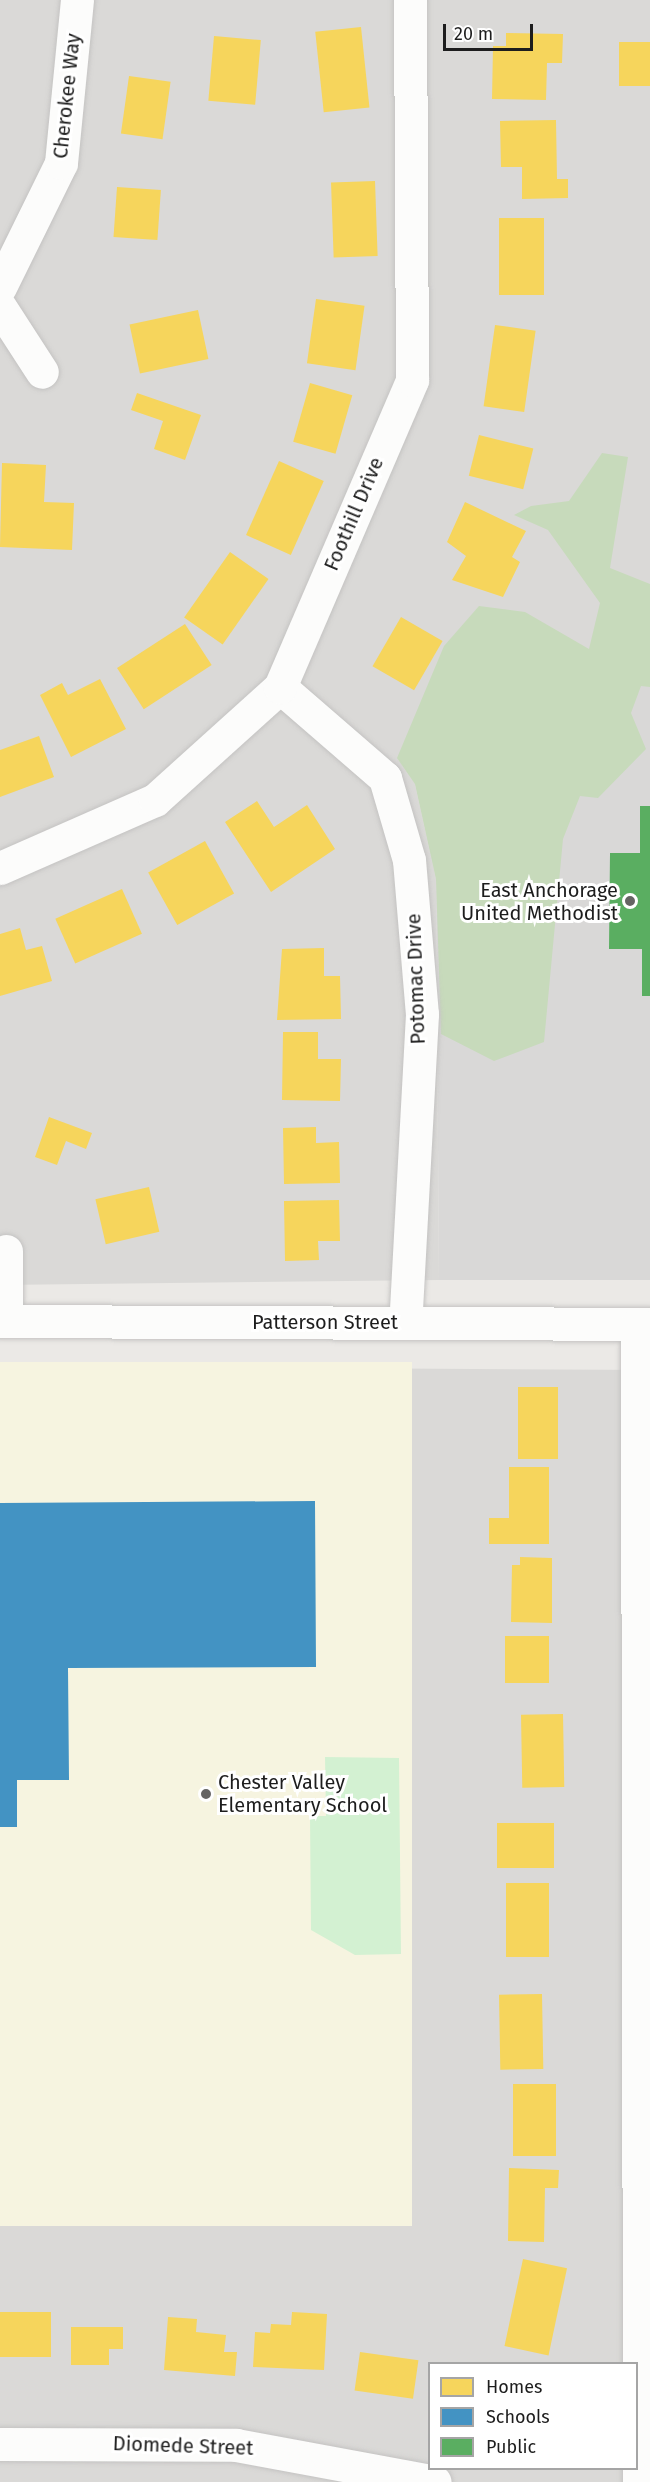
<!DOCTYPE html>
<html>
<head>
<meta charset="utf-8">
<style>
  body { margin:0 }
  #map { position:relative; width:650px; height:2482px; overflow:hidden; background:#ebe9e6; font-family:"Fira Sans",sans-serif }
  div>[style] { position:absolute }
  [style*='--x'] { left:calc(var(--x)*1px); top:calc(var(--y)*1px); width:calc(var(--w)*1px); rotate:calc(var(--a)*1deg) }
  .residential>* { inset:0; background:#dad9d7 }
  .education>* { inset:0; background:#f6f4e0; transform-origin:0 0 }
  .religious>* { inset:0; background:#d9d8d7 }
  .forest>* { inset:0; background:#c7dabb }
  .park>* { inset:0; background:#d3f1d2 }
  .homes>* { inset:0; background:#f6d55c; transform-origin:0 0 }
  .schools>* { inset:0; background:#4393c3 }
  .public>* { inset:0; background:#5aae61 }
  .roads { filter:drop-shadow(0 0 2px #c4c3c2) drop-shadow(0 0 2px #c4c3c2) }
  .minor>* { height:33px; margin:-16.5px; padding:0 16.5px; transform-origin:16.5px; border-radius:16.5px; background:#fcfcfb }
  .dots>* { width:16px; height:16px; translate:-50% -50%; box-sizing:border-box; border:3px solid #fff; border-radius:50% }
  span { translate:-50% -50%; white-space:nowrap; text-align:center; line-height:1.15; -webkit-text-stroke:6px #fff; paint-order:stroke }
  .street-label { font-size:20px; color:#1d1d1d }
  .poi-label { font-size:20px; color:#1d1d1d }
  .right { translate:-100% -50%; text-align:right }
  .left { translate:0 -50%; text-align:left }
  .legend { position:absolute; left:428px; top:2362px; width:210px; height:108px; box-sizing:border-box; background:#fff; border:2px solid #a5a5a5; margin:0; padding:8px 10px; list-style:none; font-size:18px; color:#1d1d1d }
  .legend li { display:flex; align-items:center; gap:12px; height:30px }
  .legend b { width:30px; border:2px solid #a5a5a5 }
  .scale { position:absolute; left:443px; top:24px; width:90px; height:27px; box-sizing:border-box; border:3px solid #1d1d1d; border-top:0; padding-left:8px; font-size:18px; line-height:21px; white-space:nowrap; color:#1d1d1d; -webkit-text-stroke:4px #fff; paint-order:stroke }
</style>
</head>
<body>
<div id="map">
  <div class="residential">
    <div style="clip-path:polygon(0 0,650px 0,650px 603px,604px 670px,415px 784px,436px 879px,439px 1280px,0 1285px)"></div>
    <div style="clip-path:polygon(evenodd,0 1366px,650px 1370px,650px 2482px,0 2482px,0 1366px,430px 2364px,636px 2364px,636px 2468px,430px 2468px,430px 2364px)"></div>
  </div>
  <div class="education">
    <div style="left:0;top:1362px;width:412px;height:864px"></div>
  </div>
  <div class="religious">
    <div style="clip-path:polygon(650px 603px,650px 1280px,439px 1280px,436px 880px,415px 784px,603px 670px)"></div>
  </div>
  <div class="forest">
    <div style="clip-path:polygon(602px 453px,628px 457px,610px 568px,650px 584px,650px 687px,641px 686px,631px 713px,646px 749px,598px 798px,580px 796px,563px 839px,544px 1042px,494px 1061px,441px 1034px,436px 879px,415px 784px,397px 758px,444px 646px,479px 606px,525px 612px,589px 649px,600px 603px,548px 530px,514px 515px,531px 506px,569px 501px)"></div>
  </div>
  <div class="park">
    <div style="clip-path:polygon(325px 1757px,399px 1758px,401px 1954px,355px 1955px,311px 1930px,310px 1816px,326px 1816px)"></div>
  </div>
  <div class="homes">
    <div style="left:361px;top:27px;width:81px;height:46px;rotate:84deg"></div>
    <div style="clip-path:polygon(506px 33px,563px 34px,562px 63px,547px 63px,546px 100px,492px 99px,493px 46px,506px 46px)"></div>
    <div style="left:214px;top:36px;width:47px;height:65px;rotate:5deg"></div>
    <div style="left:619px;top:42px;width:31px;height:44px"></div>
    <div style="left:129px;top:76px;width:42px;height:58px;rotate:8deg"></div>
    <div style="clip-path:polygon(556px 120px,557px 179px,568px 179px,568px 198px,522px 199px,522px 167px,501px 167px,500px 121px)"></div>
    <div style="left:375px;top:181px;width:75px;height:44px;rotate:88deg"></div>
    <div style="left:117px;top:187px;width:44px;height:50px;rotate:4deg"></div>
    <div style="left:499px;top:218px;width:45px;height:77px"></div>
    <div style="left:316px;top:299px;width:49px;height:65px;rotate:8deg"></div>
    <div style="left:198px;top:310px;width:50px;height:70px;rotate:78deg"></div>
    <div style="left:495px;top:325px;width:41px;height:82px;rotate:8deg"></div>
    <div style="left:310px;top:383px;width:44px;height:61px;rotate:16deg"></div>
    <div style="clip-path:polygon(137px 393px,201px 415px,185px 460px,154px 449px,163px 421px,131px 410px)"></div>
    <div style="left:479px;top:435px;width:56px;height:42px;rotate:14deg"></div>
    <div style="left:279px;top:461px;width:49px;height:81px;rotate:24deg"></div>
    <div style="clip-path:polygon(2px 463px,46px 465px,44px 502px,74px 503px,72px 550px,0 547px)"></div>
    <div style="clip-path:polygon(465px 502px,526px 531px,512px 557px,520px 562px,503px 597px,452px 580px,466px 556px,447px 542px)"></div>
    <div style="left:230px;top:552px;width:47px;height:80px;rotate:35deg"></div>
    <div style="left:401px;top:617px;width:48px;height:57px;rotate:30deg"></div>
    <div style="left:185px;top:624px;width:49px;height:81px;rotate:57deg"></div>
    <div style="clip-path:polygon(100px 679px,126px 729px,71px 757px,40px 695px,62px 683px,68px 695px)"></div>
    <div style="clip-path:polygon(39px 736px,54px 777px,0 797px,0 750px)"></div>
    <div style="clip-path:polygon(257px 801px,274px 827px,307px 805px,335px 849px,271px 892px,225px 822px)"></div>
    <div style="left:205px;top:841px;width:60px;height:65px;rotate:61deg"></div>
    <div style="left:122px;top:889px;width:49px;height:73px;rotate:66deg"></div>
    <div style="clip-path:polygon(20px 928px,26px 950px,42px 946px,52px 981px,0 996px,0 934px)"></div>
    <div style="clip-path:polygon(324px 948px,324px 976px,340px 976px,341px 1019px,277px 1020px,282px 949px)"></div>
    <div style="clip-path:polygon(283px 1032px,318px 1032px,318px 1059px,341px 1059px,340px 1101px,282px 1100px)"></div>
    <div style="clip-path:polygon(49px 1117px,92px 1133px,86px 1149px,66px 1141px,57px 1165px,35px 1157px)"></div>
    <div style="clip-path:polygon(316px 1127px,316px 1143px,339px 1142px,340px 1183px,284px 1184px,283px 1128px)"></div>
    <div style="left:149px;top:1187px;width:46px;height:55px;rotate:77deg"></div>
    <div style="clip-path:polygon(339px 1200px,340px 1241px,318px 1241px,319px 1260px,285px 1261px,284px 1201px)"></div>
    <div style="left:518px;top:1387px;width:40px;height:72px"></div>
    <div style="clip-path:polygon(509px 1467px,549px 1467px,549px 1544px,489px 1544px,489px 1518px,509px 1518px)"></div>
    <div style="clip-path:polygon(520px 1557px,552px 1558px,552px 1623px,511px 1622px,512px 1565px,520px 1565px)"></div>
    <div style="left:505px;top:1636px;width:44px;height:47px"></div>
    <div style="left:563px;top:1714px;width:73px;height:42px;rotate:89deg"></div>
    <div style="left:497px;top:1823px;width:57px;height:45px"></div>
    <div style="left:506px;top:1883px;width:43px;height:74px"></div>
    <div style="left:542px;top:1994px;width:75px;height:43px;rotate:89deg"></div>
    <div style="left:513px;top:2084px;width:43px;height:72px"></div>
    <div style="clip-path:polygon(509px 2168px,559px 2170px,558px 2188px,545px 2188px,544px 2242px,508px 2241px)"></div>
    <div style="left:523px;top:2259px;width:45px;height:89px;rotate:12deg"></div>
    <div style="left:0;top:2312px;width:51px;height:45px"></div>
    <div style="clip-path:polygon(292px 2312px,327px 2314px,324px 2370px,253px 2367px,255px 2332px,270px 2333px,271px 2324px,291px 2325px)"></div>
    <div style="clip-path:polygon(168px 2317px,197px 2319px,196px 2332px,226px 2335px,224px 2352px,237px 2352px,235px 2376px,164px 2370px)"></div>
    <div style="clip-path:polygon(71px 2327px,123px 2327px,123px 2349px,109px 2349px,109px 2365px,71px 2365px)"></div>
    <div style="left:360px;top:2352px;width:59px;height:39px;rotate:8deg"></div>
  </div>
  <div class="schools">
    <div style="clip-path:polygon(315px 1501px,316px 1667px,68px 1668px,69px 1780px,17px 1780px,17px 1827px,0 1827px,0 1503px)"></div>
  </div>
  <div class="public">
    <div style="clip-path:polygon(640px 806px,650px 806px,650px 996px,642px 996px,642px 949px,609px 949px,610px 853px,640px 853px)"></div>
  </div>
  <div class="roads">
    <div class="minor">
      <div style="--x:0;--y:287;--w:138;--a:-63.8"></div>
      <div style="--x:61;--y:163;--w:164;--a:-84.4"></div>
      <div style="--x:0;--y:307;--w:77;--a:57.1"></div>
      <div style="--x:280;--y:687;--w:139;--a:40.9"></div>
      <div style="--x:385;--y:778;--w:85;--a:73.7"></div>
      <div style="--x:409;--y:860;--w:155;--a:85.2"></div>
      <div style="--x:422;--y:1014;--w:309;--a:93.1"></div>
      <div style="--x:0;--y:868;--w:169;--a:-23.7"></div>
      <div style="--x:155;--y:800;--w:169;--a:-42.1"></div>
      <div style="--x:280;--y:687;--w:334;--a:-66.7"></div>
      <div style="--x:412;--y:380;--w:380;--a:-90.3"></div>
      <div style="--x:6;--y:1251;--w:70;--a:90"></div>
      <div style="--x:0;--y:1321;--w:650;--a:0.26"></div>
      <div style="--x:637;--y:1324;--w:1158;--a:89.9"></div>
      <div style="--x:0;--y:2444;--w:236;--a:0.2"></div>
      <div style="--x:236;--y:2445;--w:202;--a:10.5"></div>
    </div>
  </div>
  <div class="dots">
    <div style="left:630px;top:901px;background:#656463"></div>
    <div style="left:206px;top:1794px;background:#656463"></div>
  </div>
  <div class="street-label">
    <span style="left:67px;top:96px;rotate:-84deg">Cherokee Way</span>
    <span style="left:354px;top:514px;rotate:-67deg">Foothill Drive</span>
    <span style="left:416px;top:979px;rotate:-92deg">Potomac Drive</span>
    <span style="left:325px;top:1322px">Patterson Street</span>
    <span style="left:183px;top:2446px;rotate:2deg">Diomede Street</span>
  </div>
  <div class="poi-label">
    <span class="right" style="left:618px;top:902px">East Anchorage<br>United Methodist</span>
    <span class="left" style="left:218px;top:1794px">Chester Valley<br>Elementary School</span>
  </div>
  <ul class="legend">
  <li><b style="height:16px;background:#f6d55c"></b>Homes</li>
  <li><b style="height:16px;background:#4393c3"></b>Schools</li>
  <li><b style="height:16px;background:#5aae61"></b>Public</li>
  </ul>
  <div class="scale">20 m</div>
</div>
</body>
</html>
